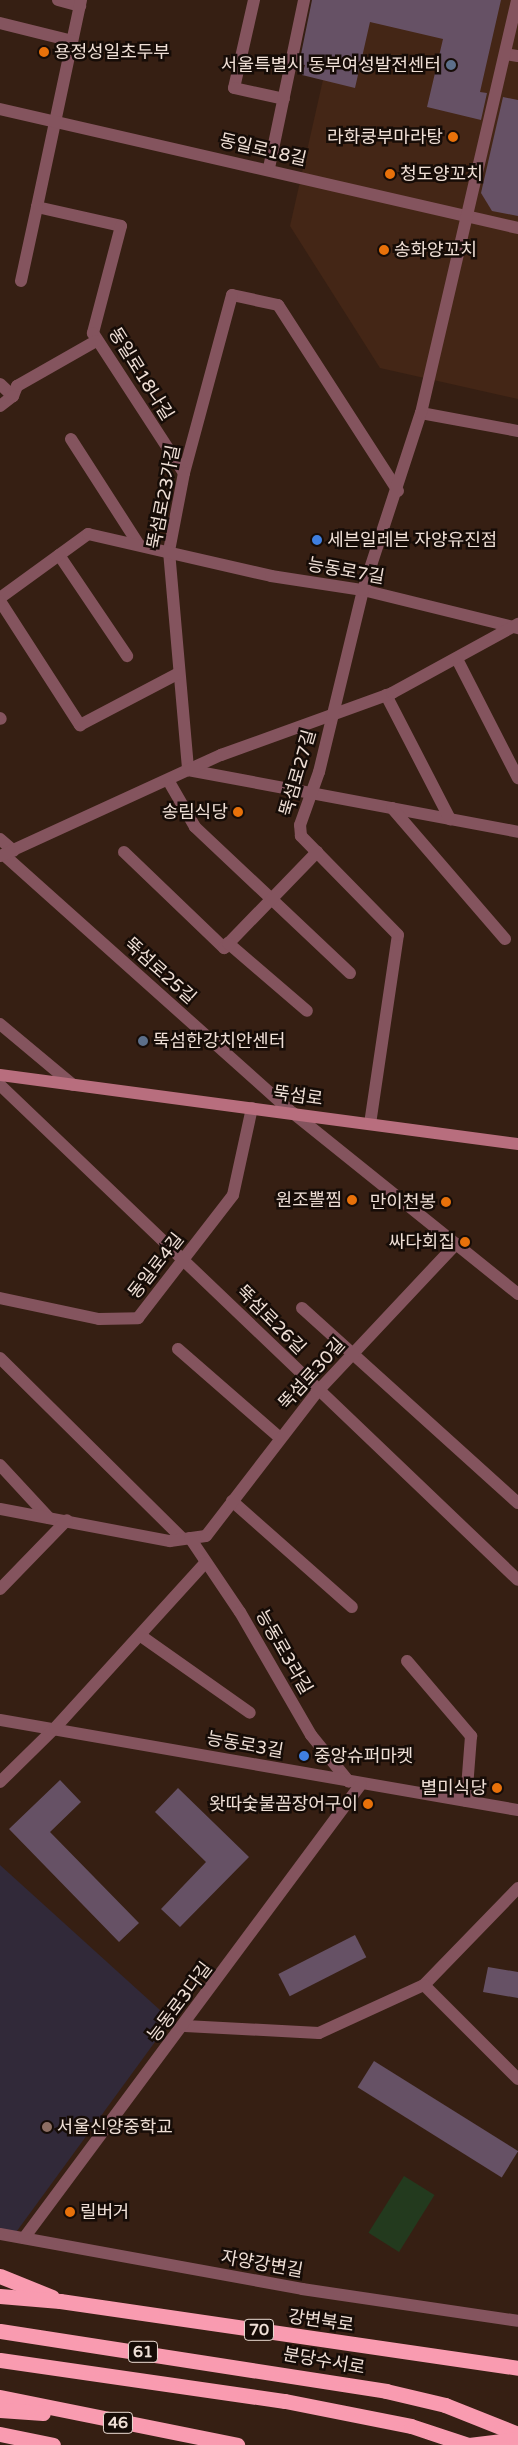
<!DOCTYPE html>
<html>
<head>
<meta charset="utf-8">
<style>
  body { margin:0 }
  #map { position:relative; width:518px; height:2445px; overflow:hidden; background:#361f13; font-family:"Varela Round","Noto Sans KR",sans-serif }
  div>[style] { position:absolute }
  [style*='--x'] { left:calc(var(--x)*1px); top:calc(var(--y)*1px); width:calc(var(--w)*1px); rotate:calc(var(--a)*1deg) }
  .built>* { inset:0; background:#442616 }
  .education>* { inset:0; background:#312939 }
  .green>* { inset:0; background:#233a1e; transform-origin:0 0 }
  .building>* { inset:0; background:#665165; transform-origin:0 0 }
  .street>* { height:12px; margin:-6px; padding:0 6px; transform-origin:6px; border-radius:6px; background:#84545e }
  .secondary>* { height:12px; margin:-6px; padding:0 6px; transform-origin:6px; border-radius:6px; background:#b86e7e }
  .highway>* { height:15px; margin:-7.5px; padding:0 7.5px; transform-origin:7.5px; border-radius:7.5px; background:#f99bb0 }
  .dots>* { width:14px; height:14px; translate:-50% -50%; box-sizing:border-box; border:2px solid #160c07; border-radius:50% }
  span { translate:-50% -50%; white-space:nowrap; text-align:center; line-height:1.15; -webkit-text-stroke:5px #160c07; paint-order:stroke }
  .shield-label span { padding:1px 4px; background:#160c07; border:1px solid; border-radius:4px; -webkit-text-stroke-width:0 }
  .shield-label { font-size:16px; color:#efdfd6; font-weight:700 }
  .poi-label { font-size:18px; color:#efdfd6 }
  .left { translate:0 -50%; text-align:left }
  .right { translate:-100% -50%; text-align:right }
  .street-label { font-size:18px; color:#efdfd6 }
</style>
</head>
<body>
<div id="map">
  <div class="built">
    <div style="clip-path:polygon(341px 0,518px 0,518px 399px,380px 368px,290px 226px)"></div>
  </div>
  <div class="education">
    <div style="clip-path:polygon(0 1865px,171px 2020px,14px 2235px,0 2233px)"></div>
  </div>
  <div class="green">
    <div style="left:404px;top:2176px;width:36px;height:67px;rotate:32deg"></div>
  </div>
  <div class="building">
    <div style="clip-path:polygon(312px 0,501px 0,480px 92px,487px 93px,481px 120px,427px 107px,443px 39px,370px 22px,355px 88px,302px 75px,305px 65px,299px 64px)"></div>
    <div style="clip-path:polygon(503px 97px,518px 100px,518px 216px,492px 211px,481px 193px)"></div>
    <div style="clip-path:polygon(60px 1780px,81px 1802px,50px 1832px,139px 1923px,119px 1942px,9px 1829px)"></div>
    <div style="clip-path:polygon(178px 1788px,249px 1857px,180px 1927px,161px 1909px,206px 1862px,155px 1812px)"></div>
    <div style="left:355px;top:1935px;width:25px;height:86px;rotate:63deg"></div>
    <div style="clip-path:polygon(488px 1967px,518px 1972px,518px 1998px,483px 1992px)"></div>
    <div style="left:374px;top:2061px;width:170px;height:31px;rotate:32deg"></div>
  </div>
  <div class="street">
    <div style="--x:58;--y:0;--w:23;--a:15"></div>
    <div style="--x:81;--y:0;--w:212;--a:102"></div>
    <div style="--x:37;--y:207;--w:86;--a:12.7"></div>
    <div style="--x:121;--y:226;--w:111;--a:104.7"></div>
    <div style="--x:93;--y:333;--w:167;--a:57"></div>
    <div style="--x:254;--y:0;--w:90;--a:102.8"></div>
    <div style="--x:234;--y:88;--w:51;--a:12.4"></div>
    <div style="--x:0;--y:23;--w:74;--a:14"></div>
    <div style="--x:505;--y:54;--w:13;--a:9"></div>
    <div style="--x:0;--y:109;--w:531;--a:12.94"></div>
    <div style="--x:269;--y:168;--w:172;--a:-78.2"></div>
    <div style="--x:21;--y:281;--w:76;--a:-77.8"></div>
    <div style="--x:0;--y:384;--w:18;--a:43"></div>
    <div style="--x:13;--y:396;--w:11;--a:-68"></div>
    <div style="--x:17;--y:386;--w:91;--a:-29.7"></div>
    <div style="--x:0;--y:406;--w:16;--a:-38"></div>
    <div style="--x:421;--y:413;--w:99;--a:10.5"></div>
    <div style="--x:71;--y:439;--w:126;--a:57.3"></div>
    <div style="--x:398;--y:491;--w:221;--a:-122.8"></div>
    <div style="--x:278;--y:305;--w:47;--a:-167.7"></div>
    <div style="--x:232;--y:295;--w:184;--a:105.1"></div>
    <div style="--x:184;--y:473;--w:79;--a:100.9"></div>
    <div style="--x:169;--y:551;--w:220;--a:85"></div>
    <div style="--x:188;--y:770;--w:336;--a:10.6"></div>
    <div style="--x:59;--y:555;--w:122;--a:56"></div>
    <div style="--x:0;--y:598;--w:109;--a:-36"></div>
    <div style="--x:88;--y:534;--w:188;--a:12.9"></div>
    <div style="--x:271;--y:576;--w:93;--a:8.7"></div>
    <div style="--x:363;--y:590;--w:160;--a:13.8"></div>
    <div style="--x:0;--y:601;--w:148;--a:57.2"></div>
    <div style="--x:80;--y:725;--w:110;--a:-27.7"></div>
    <div style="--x:457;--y:659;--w:134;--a:62.9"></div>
    <div style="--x:386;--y:695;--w:140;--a:62.7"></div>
    <div style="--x:0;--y:718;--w:1;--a:45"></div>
    <div style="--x:168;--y:780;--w:54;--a:60.1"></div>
    <div style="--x:195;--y:827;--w:213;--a:43.3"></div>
    <div style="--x:392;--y:808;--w:173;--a:49.2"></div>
    <div style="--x:0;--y:839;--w:18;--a:41"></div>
    <div style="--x:124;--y:852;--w:139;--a:43.8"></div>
    <div style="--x:224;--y:948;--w:134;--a:-45.9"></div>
    <div style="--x:4;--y:855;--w:387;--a:41.8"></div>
    <div style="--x:293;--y:1113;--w:289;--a:38.8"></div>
    <div style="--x:0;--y:856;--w:243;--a:-24.6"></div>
    <div style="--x:221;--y:755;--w:182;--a:-19.9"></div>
    <div style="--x:392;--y:693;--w:144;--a:-28.7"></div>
    <div style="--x:228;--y:943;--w:104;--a:40.7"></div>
    <div style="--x:0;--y:1024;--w:95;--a:39.9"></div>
    <div style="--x:0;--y:1085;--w:716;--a:43.7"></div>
    <div style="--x:370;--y:1124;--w:191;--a:-81.6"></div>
    <div style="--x:398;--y:935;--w:139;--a:-134.4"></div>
    <div style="--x:301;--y:836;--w:11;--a:-95"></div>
    <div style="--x:300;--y:825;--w:56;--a:-70.3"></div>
    <div style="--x:319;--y:772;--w:187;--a:-76.4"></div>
    <div style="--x:363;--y:590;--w:186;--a:-71.9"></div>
    <div style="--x:421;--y:413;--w:424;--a:-76.9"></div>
    <div style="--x:0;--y:1298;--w:101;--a:12"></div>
    <div style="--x:99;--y:1319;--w:39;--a:-1"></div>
    <div style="--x:138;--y:1318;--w:155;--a:-52.3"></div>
    <div style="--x:233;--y:1195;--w:89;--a:-77.7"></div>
    <div style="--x:302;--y:1308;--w:291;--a:42.1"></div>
    <div style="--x:178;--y:1349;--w:134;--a:41.1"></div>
    <div style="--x:0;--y:1358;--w:257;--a:44.7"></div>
    <div style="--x:0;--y:1465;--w:72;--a:47.2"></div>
    <div style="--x:232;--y:1501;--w:160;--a:41.5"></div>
    <div style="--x:0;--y:1509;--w:173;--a:10.7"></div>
    <div style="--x:170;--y:1541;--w:36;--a:-8"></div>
    <div style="--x:206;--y:1536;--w:182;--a:-52.4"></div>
    <div style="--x:317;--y:1392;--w:203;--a:-46.8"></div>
    <div style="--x:190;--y:1538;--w:89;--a:56"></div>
    <div style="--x:240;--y:1612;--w:142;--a:60"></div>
    <div style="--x:311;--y:1735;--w:60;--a:51"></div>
    <div style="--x:0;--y:1589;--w:96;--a:-45.8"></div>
    <div style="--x:141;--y:1636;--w:133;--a:35.2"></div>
    <div style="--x:407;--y:1661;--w:99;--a:49.5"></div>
    <div style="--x:471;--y:1736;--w:65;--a:94.4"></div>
    <div style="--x:0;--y:1720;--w:526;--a:9.86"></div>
    <div style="--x:0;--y:1782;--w:77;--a:-44.5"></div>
    <div style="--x:55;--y:1728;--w:223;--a:-47.7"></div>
    <div style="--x:424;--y:1985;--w:135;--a:-45.9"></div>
    <div style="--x:185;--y:2026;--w:134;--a:3"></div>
    <div style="--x:319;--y:2033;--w:115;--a:-24.6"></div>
    <div style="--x:424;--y:1985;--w:133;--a:45"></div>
    <div style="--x:0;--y:2234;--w:307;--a:10.3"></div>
    <div style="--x:302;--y:2289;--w:218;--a:8.4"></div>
    <div style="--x:24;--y:2238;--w:565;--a:-53.41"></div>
  </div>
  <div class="secondary">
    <div style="--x:0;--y:1075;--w:523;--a:7.59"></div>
  </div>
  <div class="highway">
    <div style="--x:0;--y:2276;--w:56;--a:22"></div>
    <div style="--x:0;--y:2296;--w:60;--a:4.8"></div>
    <div style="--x:60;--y:2301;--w:463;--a:8.3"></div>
    <div style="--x:0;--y:2331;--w:391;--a:8.8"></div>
    <div style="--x:386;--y:2391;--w:61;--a:13.3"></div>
    <div style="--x:445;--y:2405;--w:79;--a:21.7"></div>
    <div style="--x:0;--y:2360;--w:288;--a:8.2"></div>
    <div style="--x:285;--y:2401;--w:128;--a:11.2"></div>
    <div style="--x:411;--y:2426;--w:60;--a:18.4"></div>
    <div style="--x:0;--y:2397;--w:242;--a:11.4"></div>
    <div style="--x:0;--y:2410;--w:43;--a:4"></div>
    <div style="--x:0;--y:2434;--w:54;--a:11.7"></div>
    <div style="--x:469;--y:2445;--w:49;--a:-7"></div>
  </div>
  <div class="dots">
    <div style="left:44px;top:52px;background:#e8710a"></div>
    <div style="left:451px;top:65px;background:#5c6f8a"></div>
    <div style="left:453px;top:137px;background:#e8710a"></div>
    <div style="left:390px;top:174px;background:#e8710a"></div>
    <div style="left:384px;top:250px;background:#e8710a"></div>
    <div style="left:317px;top:540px;background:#3f7fe0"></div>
    <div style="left:238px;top:812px;background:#e8710a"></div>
    <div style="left:143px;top:1041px;background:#5c6f8a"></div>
    <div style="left:352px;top:1200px;background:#e8710a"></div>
    <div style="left:446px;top:1202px;background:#e8710a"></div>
    <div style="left:465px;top:1242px;background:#e8710a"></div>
    <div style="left:304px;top:1756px;background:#3f7fe0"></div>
    <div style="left:497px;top:1788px;background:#e8710a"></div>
    <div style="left:368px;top:1804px;background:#e8710a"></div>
    <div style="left:47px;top:2127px;background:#8d6e63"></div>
    <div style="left:70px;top:2212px;background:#e8710a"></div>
  </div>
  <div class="shield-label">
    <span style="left:259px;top:2330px">70</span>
    <span style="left:143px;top:2352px">61</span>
    <span style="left:118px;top:2423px">46</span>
  </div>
  <div class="poi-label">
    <span class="left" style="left:54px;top:52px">용정성일초두부</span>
    <span class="right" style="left:441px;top:65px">서울특별시 동부여성발전센터</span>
    <span class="right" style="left:443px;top:137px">라화쿵부마라탕</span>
    <span class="left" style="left:400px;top:174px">청도양꼬치</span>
    <span class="left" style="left:394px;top:250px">송화양꼬치</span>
    <span class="left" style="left:327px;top:540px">세븐일레븐 자양유진점</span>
    <span class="right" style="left:228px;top:812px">송림식당</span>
    <span class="left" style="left:153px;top:1041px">뚝섬한강치안센터</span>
    <span class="right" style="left:342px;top:1200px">원조뽈찜</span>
    <span class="right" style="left:436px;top:1202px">만이천봉</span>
    <span class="right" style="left:455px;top:1242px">싸다회집</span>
    <span class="left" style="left:314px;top:1756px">중앙슈퍼마켓</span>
    <span class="right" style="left:487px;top:1788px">별미식당</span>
    <span class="right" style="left:358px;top:1804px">왓따숯불꼼장어구이</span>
    <span class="left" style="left:57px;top:2127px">서울신양중학교</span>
    <span class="left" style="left:80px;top:2212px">릴버거</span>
  </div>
  <div class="street-label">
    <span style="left:263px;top:150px;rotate:13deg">동일로18길</span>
    <span style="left:141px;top:374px;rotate:58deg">동일로18나길</span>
    <span style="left:164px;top:497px;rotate:-79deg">뚝섬로23가길</span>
    <span style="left:346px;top:571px;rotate:10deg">능동로7길</span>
    <span style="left:298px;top:773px;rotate:-74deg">뚝섬로27길</span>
    <span style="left:160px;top:971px;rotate:42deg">뚝섬로25길</span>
    <span style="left:298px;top:1096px;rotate:8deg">뚝섬로</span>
    <span style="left:156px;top:1266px;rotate:-52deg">동일로4길</span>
    <span style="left:271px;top:1320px;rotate:45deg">뚝섬로26길</span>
    <span style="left:312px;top:1374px;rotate:-48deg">뚝섬로30길</span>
    <span style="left:284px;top:1652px;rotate:60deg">능동로3라길</span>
    <span style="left:245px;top:1745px;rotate:10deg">능동로3길</span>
    <span style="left:180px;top:2002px;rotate:-53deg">능동로3다길</span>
    <span style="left:262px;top:2264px;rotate:10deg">자양강변길</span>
    <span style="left:321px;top:2321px;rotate:8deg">강변북로</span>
    <span style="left:324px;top:2361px;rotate:10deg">분당수서로</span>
  </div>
</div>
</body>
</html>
